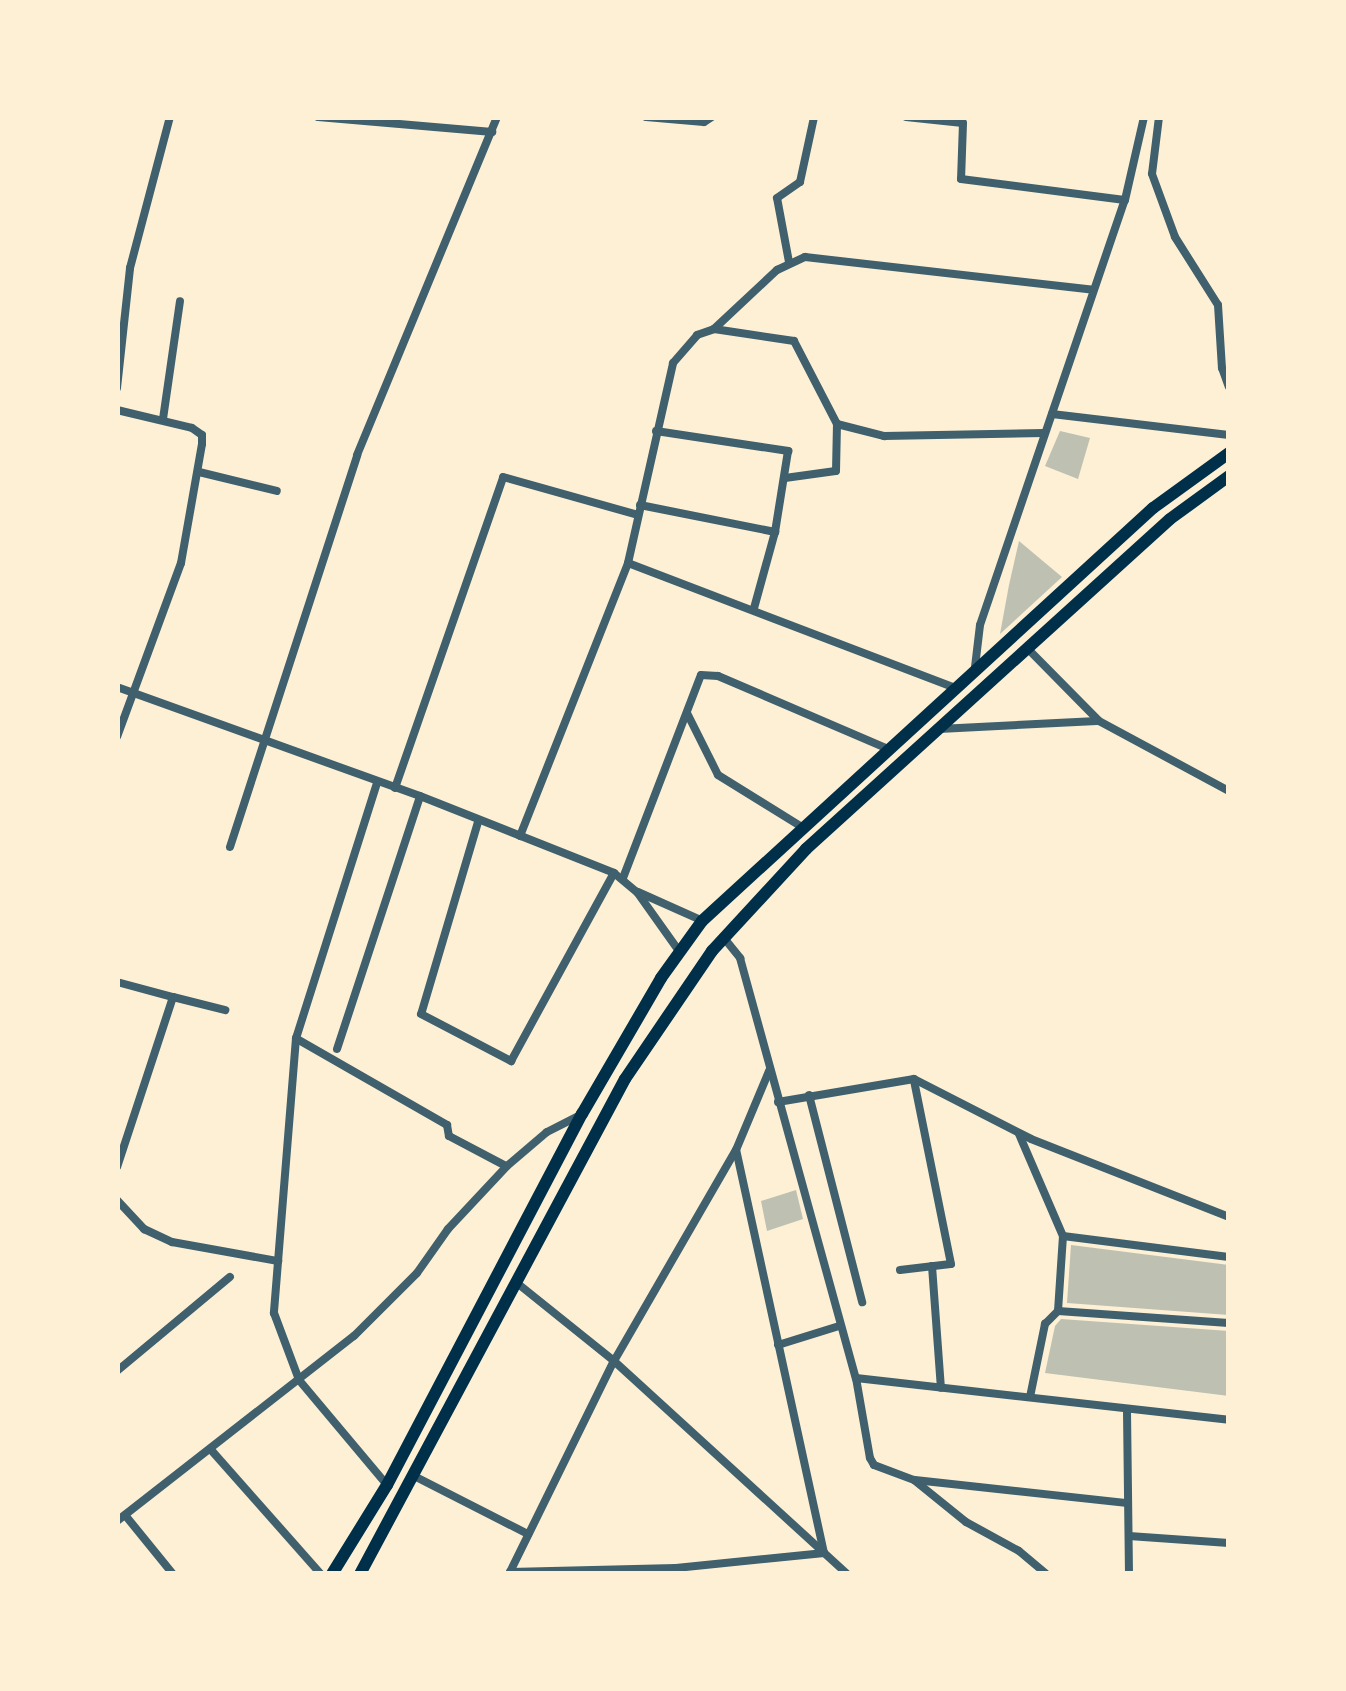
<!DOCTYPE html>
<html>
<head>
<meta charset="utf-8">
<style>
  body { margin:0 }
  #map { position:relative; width:1346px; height:1691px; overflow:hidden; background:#fdf0d5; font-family:Jost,sans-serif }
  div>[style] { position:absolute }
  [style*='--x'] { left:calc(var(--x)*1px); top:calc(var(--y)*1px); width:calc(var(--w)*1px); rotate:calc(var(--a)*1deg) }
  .building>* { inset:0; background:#bec0b2 }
  .minor>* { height:8px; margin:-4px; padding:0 4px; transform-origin:4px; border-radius:4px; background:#3f606c }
  .primary>* { height:12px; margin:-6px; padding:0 6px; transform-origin:6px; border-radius:6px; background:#003049 }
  span { translate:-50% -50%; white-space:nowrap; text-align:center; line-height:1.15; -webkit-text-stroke:12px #fdf0d5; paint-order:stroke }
  .frame { position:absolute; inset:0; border:120px solid #fdf0d5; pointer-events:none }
</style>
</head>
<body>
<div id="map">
  <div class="building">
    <div style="clip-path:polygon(1060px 431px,1090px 438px,1078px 479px,1045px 466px)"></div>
    <div style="clip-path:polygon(1019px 541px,1062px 577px,1000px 634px,1009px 585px)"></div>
    <div style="clip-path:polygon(796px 1190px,803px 1219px,767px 1231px,761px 1201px)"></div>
    <div style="clip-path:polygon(1071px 1245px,1229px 1265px,1229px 1315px,1067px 1303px)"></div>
    <div style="clip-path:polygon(1061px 1319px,1229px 1331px,1229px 1396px,1045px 1373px,1055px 1326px)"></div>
  </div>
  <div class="minor">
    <div style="--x:318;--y:117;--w:175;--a:4.9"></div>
    <div style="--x:646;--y:117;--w:58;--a:4.9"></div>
    <div style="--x:704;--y:122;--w:9;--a:-32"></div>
    <div style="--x:906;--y:117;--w:57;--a:6"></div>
    <div style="--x:963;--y:123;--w:56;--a:92"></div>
    <div style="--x:961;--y:179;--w:165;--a:7.3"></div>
    <div style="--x:1159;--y:117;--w:57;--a:97"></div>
    <div style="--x:1152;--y:174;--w:67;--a:69.9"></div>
    <div style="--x:1175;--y:237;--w:80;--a:57.7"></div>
    <div style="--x:1218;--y:305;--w:63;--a:86.4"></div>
    <div style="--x:1222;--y:368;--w:20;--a:70"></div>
    <div style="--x:789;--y:262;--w:65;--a:-100.6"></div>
    <div style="--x:777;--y:198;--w:28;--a:-35"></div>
    <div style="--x:800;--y:182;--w:66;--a:-77.8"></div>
    <div style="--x:715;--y:328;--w:85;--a:-43.1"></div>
    <div style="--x:777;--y:270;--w:31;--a:-25"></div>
    <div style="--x:805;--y:257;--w:290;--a:6.5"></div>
    <div style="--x:117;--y:388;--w:121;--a:-83.8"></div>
    <div style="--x:130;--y:268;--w:156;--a:-75.2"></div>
    <div style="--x:117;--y:410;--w:77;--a:13.5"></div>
    <div style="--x:192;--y:428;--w:12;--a:35"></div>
    <div style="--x:202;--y:435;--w:9;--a:90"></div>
    <div style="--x:202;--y:444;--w:121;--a:100"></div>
    <div style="--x:181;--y:563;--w:185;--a:110.2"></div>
    <div style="--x:1052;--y:414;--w:178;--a:6.8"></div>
    <div style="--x:163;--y:419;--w:119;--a:-81.8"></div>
    <div style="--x:656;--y:431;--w:134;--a:8.6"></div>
    <div style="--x:788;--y:451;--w:82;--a:99.1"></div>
    <div style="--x:775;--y:532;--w:79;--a:105.4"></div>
    <div style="--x:199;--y:472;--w:80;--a:13.7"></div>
    <div style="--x:785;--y:478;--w:51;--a:-7.8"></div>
    <div style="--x:836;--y:471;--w:47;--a:-88.8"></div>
    <div style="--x:640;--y:505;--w:138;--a:11.3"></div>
    <div style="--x:628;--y:563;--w:347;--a:20.9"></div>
    <div style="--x:1028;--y:649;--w:101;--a:45.4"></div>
    <div style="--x:1099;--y:721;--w:148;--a:28.3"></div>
    <div style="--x:975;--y:667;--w:42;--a:-83.2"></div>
    <div style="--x:980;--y:625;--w:449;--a:-71.2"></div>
    <div style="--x:1125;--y:200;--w:85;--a:-77.1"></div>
    <div style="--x:117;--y:687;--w:322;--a:19.8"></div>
    <div style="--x:420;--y:796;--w:209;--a:21.6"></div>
    <div style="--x:614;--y:873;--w:30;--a:40"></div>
    <div style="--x:637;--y:892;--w:72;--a:54.6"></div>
    <div style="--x:687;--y:713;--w:69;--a:63.4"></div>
    <div style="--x:718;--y:775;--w:99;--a:31.8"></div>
    <div style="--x:939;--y:729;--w:158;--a:-2.9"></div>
    <div style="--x:377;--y:783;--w:268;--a:107.6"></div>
    <div style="--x:296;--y:1038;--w:276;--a:94.6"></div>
    <div style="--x:274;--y:1313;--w:72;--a:69.5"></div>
    <div style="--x:299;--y:1380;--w:137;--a:50"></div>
    <div style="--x:395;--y:788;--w:329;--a:-70.8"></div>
    <div style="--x:503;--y:477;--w:140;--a:15.7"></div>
    <div style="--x:478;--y:822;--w:200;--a:106.5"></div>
    <div style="--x:421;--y:1014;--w:102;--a:27.6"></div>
    <div style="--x:511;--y:1061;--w:214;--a:-61.3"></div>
    <div style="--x:520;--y:836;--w:294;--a:-68.4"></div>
    <div style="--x:628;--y:563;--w:205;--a:-77.3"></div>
    <div style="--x:673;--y:363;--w:37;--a:-49"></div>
    <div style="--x:697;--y:335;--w:18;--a:-19"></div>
    <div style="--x:714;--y:329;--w:81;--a:8.5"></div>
    <div style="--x:794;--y:341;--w:93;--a:62.6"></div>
    <div style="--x:837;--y:424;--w:49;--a:14.3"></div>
    <div style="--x:884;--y:436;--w:160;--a:-1.1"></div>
    <div style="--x:230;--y:847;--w:412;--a:-72"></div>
    <div style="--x:357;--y:455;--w:366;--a:-67.5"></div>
    <div style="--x:623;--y:878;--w:217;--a:-69"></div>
    <div style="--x:701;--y:675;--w:17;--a:3"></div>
    <div style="--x:718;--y:676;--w:183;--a:23.2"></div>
    <div style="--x:638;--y:892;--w:69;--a:24"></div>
    <div style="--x:724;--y:938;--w:26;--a:51"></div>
    <div style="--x:740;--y:958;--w:436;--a:74.6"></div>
    <div style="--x:856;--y:1378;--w:81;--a:80.1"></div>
    <div style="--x:870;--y:1458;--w:8;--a:60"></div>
    <div style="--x:874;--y:1465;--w:43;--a:20.6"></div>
    <div style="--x:914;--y:1480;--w:67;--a:38.9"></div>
    <div style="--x:966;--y:1522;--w:60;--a:28.7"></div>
    <div style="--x:1019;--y:1551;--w:35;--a:40"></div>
    <div style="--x:117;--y:982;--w:58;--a:15"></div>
    <div style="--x:173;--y:997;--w:179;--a:108.2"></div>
    <div style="--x:173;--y:997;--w:54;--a:14"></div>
    <div style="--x:297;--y:1039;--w:173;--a:29.8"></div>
    <div style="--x:447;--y:1125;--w:11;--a:80"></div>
    <div style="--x:449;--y:1136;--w:64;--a:27.8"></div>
    <div style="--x:337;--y:1049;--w:266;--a:-71.8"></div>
    <div style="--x:809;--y:1095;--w:214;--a:75.6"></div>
    <div style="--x:778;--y:1102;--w:138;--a:-9.6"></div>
    <div style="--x:914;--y:1079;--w:131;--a:27.1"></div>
    <div style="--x:1031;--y:1139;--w:213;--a:21.5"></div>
    <div style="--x:1019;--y:1134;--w:111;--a:66.7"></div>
    <div style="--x:117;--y:1200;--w:40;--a:47"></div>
    <div style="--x:144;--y:1229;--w:31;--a:25"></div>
    <div style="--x:172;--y:1242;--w:108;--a:10.2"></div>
    <div style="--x:932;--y:1266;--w:122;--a:85.8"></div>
    <div style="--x:900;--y:1270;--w:51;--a:-6.7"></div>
    <div style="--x:951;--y:1264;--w:187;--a:-101.4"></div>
    <div style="--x:517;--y:1283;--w:124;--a:38.8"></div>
    <div style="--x:614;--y:1361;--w:316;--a:42.4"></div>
    <div style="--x:1058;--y:1311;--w:75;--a:-86.2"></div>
    <div style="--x:1063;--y:1236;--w:167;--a:7.2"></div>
    <div style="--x:778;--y:1345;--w:64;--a:-17.3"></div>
    <div style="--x:117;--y:1371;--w:147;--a:-39.8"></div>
    <div style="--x:856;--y:1378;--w:375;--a:6.4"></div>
    <div style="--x:1030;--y:1397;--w:75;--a:-78.4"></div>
    <div style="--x:1045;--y:1324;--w:18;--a:-45"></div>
    <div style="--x:1058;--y:1311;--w:171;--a:4"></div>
    <div style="--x:1127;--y:1411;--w:163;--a:89.3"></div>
    <div style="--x:212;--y:1451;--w:164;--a:48.5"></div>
    <div style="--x:416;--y:1477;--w:126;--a:27"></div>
    <div style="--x:915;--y:1480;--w:214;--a:6.2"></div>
    <div style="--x:125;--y:1515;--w:76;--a:50.9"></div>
    <div style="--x:117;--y:1521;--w:301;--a:-38"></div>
    <div style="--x:354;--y:1336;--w:89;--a:-45"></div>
    <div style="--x:417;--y:1273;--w:54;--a:-54.8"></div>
    <div style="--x:448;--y:1229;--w:86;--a:-46.9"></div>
    <div style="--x:507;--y:1166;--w:52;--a:-40.4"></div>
    <div style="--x:547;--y:1132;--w:34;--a:-27"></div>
    <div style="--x:1129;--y:1536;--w:100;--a:4"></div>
    <div style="--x:510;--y:1572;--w:166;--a:-1.4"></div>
    <div style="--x:676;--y:1568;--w:149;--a:-5.8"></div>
    <div style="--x:824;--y:1553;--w:412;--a:-102.3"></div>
    <div style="--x:509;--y:1574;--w:237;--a:-63.8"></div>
    <div style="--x:614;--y:1361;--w:244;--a:-60"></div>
    <div style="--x:736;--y:1150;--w:86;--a:-67.3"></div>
  </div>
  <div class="primary">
    <div style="--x:332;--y:1574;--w:105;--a:-58.3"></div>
    <div style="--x:387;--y:1485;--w:419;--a:-62.3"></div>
    <div style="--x:582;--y:1114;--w:157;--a:-59.8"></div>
    <div style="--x:661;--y:978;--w:70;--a:-54.3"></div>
    <div style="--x:702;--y:921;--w:612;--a:-42.48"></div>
    <div style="--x:1153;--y:508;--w:94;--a:-35.9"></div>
    <div style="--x:360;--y:1574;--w:561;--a:-61.84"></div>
    <div style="--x:625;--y:1079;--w:155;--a:-55.8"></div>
    <div style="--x:712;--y:951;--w:139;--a:-47.3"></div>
    <div style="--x:806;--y:849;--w:491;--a:-42.2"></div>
    <div style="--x:1170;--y:519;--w:73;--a:-36.1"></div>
  </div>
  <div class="frame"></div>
</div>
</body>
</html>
